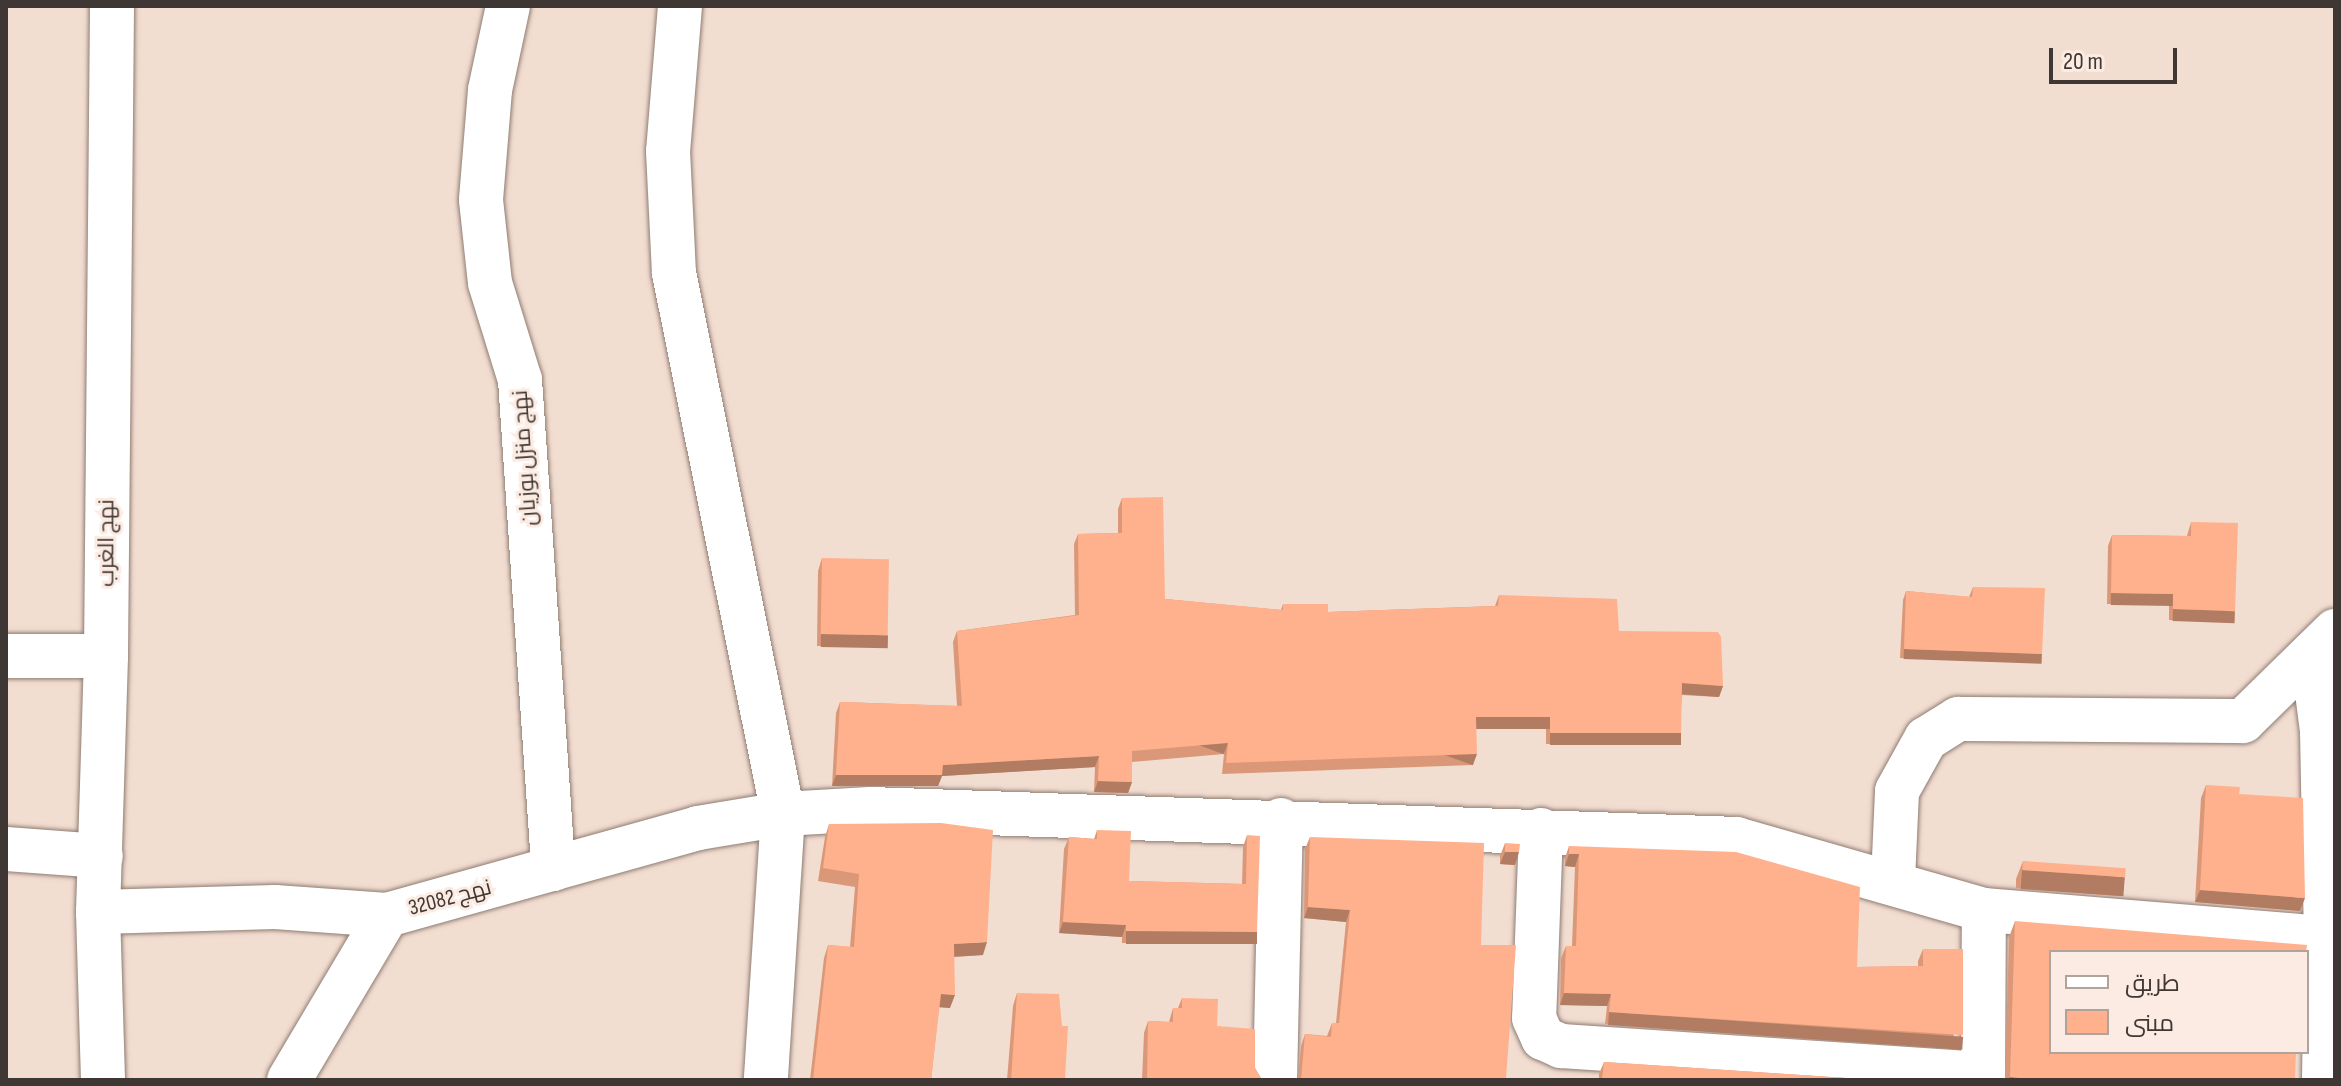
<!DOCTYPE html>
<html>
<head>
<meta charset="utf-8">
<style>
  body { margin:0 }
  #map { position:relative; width:2341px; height:1086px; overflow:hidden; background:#f2ddd1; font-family:"Sofia Sans Condensed",Cairo,sans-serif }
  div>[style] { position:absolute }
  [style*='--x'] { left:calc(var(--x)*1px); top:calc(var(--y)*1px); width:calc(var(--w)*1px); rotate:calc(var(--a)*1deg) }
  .roads { filter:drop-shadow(0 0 2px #8f7c72) drop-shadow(0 0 2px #8f7c72) }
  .minor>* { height:44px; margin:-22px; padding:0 22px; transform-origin:22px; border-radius:22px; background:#fff }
  .wall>* { inset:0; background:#db9879 }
  .shaded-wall>* { inset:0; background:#b27c63; transform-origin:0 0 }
  .building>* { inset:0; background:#ffb18d; transform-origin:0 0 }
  span { translate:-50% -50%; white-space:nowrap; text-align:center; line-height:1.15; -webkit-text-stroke:6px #fcebe2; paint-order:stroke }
  .street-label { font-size:22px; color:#3f3733 }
  .frame { position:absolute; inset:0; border:8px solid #3f3733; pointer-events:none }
  .legend { position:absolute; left:2049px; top:950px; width:260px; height:104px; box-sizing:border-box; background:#fcebe2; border:2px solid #b0a39c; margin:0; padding:10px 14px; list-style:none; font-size:24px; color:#3f3733 }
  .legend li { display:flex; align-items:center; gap:16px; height:40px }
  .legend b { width:40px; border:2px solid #b0a39c }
  .scale { position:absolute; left:2049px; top:48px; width:128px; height:36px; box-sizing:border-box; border:4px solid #3f3733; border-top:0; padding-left:10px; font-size:24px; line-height:28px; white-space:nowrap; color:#3f3733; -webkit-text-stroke:6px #fcebe2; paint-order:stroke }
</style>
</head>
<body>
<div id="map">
  <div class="roads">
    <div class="minor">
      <div style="--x:508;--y:6;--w:86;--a:102.1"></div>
      <div style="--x:490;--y:90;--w:110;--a:94.7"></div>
      <div style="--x:481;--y:200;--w:83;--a:83.8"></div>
      <div style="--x:490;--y:283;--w:102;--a:72.8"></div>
      <div style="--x:520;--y:380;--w:490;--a:86.1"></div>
      <div style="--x:680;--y:6;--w:145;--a:94.7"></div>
      <div style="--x:668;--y:151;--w:122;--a:87.2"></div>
      <div style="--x:674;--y:273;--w:552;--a:78.61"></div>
      <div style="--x:783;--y:814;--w:267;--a:93.7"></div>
      <div style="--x:2312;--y:654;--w:78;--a:82.6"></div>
      <div style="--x:2322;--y:731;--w:207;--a:88.9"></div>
      <div style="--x:6;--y:656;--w:100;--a:0"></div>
      <div style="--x:1541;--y:830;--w:188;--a:92.1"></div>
      <div style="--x:1534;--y:1018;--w:22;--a:66"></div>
      <div style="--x:1543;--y:1038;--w:20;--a:24"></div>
      <div style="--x:1561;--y:1046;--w:423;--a:3.8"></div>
      <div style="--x:6;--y:849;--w:95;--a:4.2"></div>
      <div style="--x:1893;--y:880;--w:89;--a:-87.4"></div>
      <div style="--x:1897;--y:791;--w:60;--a:-60.9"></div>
      <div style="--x:1926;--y:739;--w:38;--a:-32"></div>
      <div style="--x:1958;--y:719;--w:285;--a:0.4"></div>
      <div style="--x:2243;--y:721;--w:129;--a:-44.4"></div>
      <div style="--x:98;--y:912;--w:177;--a:-1.6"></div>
      <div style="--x:275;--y:907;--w:112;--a:4.1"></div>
      <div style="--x:103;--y:1080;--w:168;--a:-91.7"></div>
      <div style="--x:98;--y:912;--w:256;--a:-88.2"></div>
      <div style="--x:106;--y:656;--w:650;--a:-89.47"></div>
      <div style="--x:289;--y:1080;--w:192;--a:-59.3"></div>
      <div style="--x:387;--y:915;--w:323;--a:-15.6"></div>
      <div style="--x:698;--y:828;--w:86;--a:-9.4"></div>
      <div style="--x:783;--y:814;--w:87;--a:-3.3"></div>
      <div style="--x:870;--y:809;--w:867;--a:1.98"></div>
      <div style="--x:1736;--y:839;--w:258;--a:16"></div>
      <div style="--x:1984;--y:910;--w:343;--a:4.7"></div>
      <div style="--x:2326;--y:938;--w:142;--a:90.8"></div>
      <div style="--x:1275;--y:1080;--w:260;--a:-88.7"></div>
      <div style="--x:1983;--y:1080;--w:170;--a:-89.7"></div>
    </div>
  </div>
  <div class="wall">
    <div style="clip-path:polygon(1122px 498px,1165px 599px,1281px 610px,1283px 604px,1328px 612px,1495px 606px,1499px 595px,1619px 631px,1723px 686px,1719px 697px,1682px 695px,1678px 744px,1546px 744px,1546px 728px,1476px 728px,1473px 765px,1222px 774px,1224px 754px,1132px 762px,1132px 782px,1128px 793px,1094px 792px,1095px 767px,942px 776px,938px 786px,832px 786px,836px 713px,840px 702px,957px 706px,953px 642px,957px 631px,1075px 615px,1074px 544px,1078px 534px,1118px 533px,1118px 509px)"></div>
    <div style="clip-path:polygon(2191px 522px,2231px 622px,2169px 620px,2169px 605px,2107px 604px,2108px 546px,2112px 535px,2187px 536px)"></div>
    <div style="clip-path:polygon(822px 558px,883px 647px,817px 646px,818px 571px)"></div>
    <div style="clip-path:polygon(1973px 587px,2042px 654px,2038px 663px,1900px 658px,1903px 600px,1906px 591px,1969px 597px)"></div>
    <div style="clip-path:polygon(2206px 785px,2239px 794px,2300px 911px,2195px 902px,2201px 798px)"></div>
    <div style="clip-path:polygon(829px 824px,983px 955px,954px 957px,950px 1008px,939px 1007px,931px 1080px,810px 1080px,824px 958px,828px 945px,850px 947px,855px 887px,818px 881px,825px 837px)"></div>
    <div style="clip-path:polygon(1097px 830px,1129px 881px,1242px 884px,1243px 847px,1247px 835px,1257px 932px,1253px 944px,1122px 943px,1122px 937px,1059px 933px,1064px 849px,1069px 837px,1094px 839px)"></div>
    <div style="clip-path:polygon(1310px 837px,1481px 945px,1506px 1078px,1520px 1080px,1298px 1080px,1301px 1046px,1305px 1034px,1327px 1036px,1332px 1023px,1336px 1023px,1346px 922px,1304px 918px,1305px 849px)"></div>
    <div style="clip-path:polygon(1505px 843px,1515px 865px,1500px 864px,1500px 856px)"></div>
    <div style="clip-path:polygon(1569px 846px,1857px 967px,1918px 966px,1918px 961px,1923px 949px,1958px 1047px,1605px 1024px,1607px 1006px,1560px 1005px,1561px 958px,1566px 946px,1572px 946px,1575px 867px,1565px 866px,1565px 858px)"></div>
    <div style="clip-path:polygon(2023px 861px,2125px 878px,2119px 896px,2016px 888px,2016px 879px)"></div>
    <div style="clip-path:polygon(2015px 921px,2051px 952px,2295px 1080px,2005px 1080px,2009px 937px)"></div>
    <div style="clip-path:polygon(1017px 993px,1065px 1080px,1007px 1080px,1013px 1006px)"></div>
    <div style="clip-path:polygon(1182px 998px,1217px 1026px,1255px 1068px,1262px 1080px,1142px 1080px,1144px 1033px,1148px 1021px,1169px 1022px,1173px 1008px,1178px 1008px)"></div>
    <div style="clip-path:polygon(1604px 1062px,1877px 1080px,1599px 1080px,1599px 1074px)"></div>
  </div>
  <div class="shaded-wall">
    <div style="left:2111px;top:593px;width:62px;height:12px;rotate:1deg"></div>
    <div style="left:2173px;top:609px;width:62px;height:12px;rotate:2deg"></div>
    <div style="left:821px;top:634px;width:67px;height:13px;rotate:1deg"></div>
    <div style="left:1904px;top:649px;width:138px;height:10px;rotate:2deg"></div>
    <div style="clip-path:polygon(1682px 683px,1723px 686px,1719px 697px,1678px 694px)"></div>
    <div style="left:1476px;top:717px;width:74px;height:12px"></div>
    <div style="left:1550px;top:733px;width:131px;height:12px"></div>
    <div style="left:1228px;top:743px;width:12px;height:96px;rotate:110deg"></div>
    <div style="left:1477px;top:754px;width:12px;height:251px;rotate:110deg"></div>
    <div style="clip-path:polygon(1099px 756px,1095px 767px,942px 776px,938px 786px,832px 786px,836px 775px,943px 765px)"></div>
    <div style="clip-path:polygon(1098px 781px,1132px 782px,1128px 793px,1094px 792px)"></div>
    <div style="clip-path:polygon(1505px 852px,1519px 852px,1515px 865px,1500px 864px)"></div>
    <div style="clip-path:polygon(1569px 854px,1579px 854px,1575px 867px,1565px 866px)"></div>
    <div style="left:2022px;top:870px;width:103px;height:19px;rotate:4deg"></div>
    <div style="clip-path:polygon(2200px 890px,2305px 898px,2300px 911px,2195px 902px)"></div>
    <div style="clip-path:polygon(1308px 907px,1350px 910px,1346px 922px,1304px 918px)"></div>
    <div style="clip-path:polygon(1063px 922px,1126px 925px,1122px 937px,1059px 933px)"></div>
    <div style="left:1126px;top:931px;width:131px;height:13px"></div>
    <div style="clip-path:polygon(987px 942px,983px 955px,949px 957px,954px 944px)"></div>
    <div style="clip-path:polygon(1564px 993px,1611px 994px,1607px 1006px,1560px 1005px)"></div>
    <div style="clip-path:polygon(941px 994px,955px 995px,950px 1008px,936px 1007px)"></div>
    <div style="left:1609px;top:1012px;width:355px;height:13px;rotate:4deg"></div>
    <div style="clip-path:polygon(2010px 1077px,2040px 1080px,2009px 1080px)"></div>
  </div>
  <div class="building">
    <div style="clip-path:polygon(1163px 497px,1165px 599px,1283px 610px,1283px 604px,1328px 604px,1328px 612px,1498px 606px,1499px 595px,1617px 599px,1619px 631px,1718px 632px,1721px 637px,1723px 686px,1682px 683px,1681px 733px,1550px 733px,1550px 717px,1476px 717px,1477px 754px,1226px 763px,1228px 743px,1132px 751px,1132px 782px,1098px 781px,1099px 756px,943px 765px,942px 775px,836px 775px,840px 702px,962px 706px,957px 631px,1079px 615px,1078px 534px,1122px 533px,1122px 498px)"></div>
    <div style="clip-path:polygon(2191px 522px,2238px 523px,2235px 611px,2173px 609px,2173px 594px,2111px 593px,2112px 535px,2191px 536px)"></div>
    <div style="left:822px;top:558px;width:67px;height:76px;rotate:1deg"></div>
    <div style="clip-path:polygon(1973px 587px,2045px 588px,2042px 654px,1904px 649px,1906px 591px,1972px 597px)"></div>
    <div style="clip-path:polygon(2206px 785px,2240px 787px,2239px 794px,2303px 798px,2305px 898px,2200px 890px)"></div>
    <div style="clip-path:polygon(941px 823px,993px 830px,987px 942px,954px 944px,955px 995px,941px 994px,931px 1080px,813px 1080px,828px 945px,854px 947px,859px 874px,823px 868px,829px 824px)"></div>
    <div style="clip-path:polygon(1097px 830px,1131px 831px,1129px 881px,1246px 884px,1247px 835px,1260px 836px,1257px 932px,1126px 931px,1126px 925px,1063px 922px,1069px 837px,1097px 839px)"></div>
    <div style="clip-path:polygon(1310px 837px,1484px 843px,1481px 945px,1516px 945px,1506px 1078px,1520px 1080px,1301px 1080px,1305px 1034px,1331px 1037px,1332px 1023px,1339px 1023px,1350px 910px,1308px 907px)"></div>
    <div style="clip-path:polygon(1505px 843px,1520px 844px,1519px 852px,1505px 852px)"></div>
    <div style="clip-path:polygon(1569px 846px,1736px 852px,1860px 887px,1857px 967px,1923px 966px,1923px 949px,1963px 949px,1963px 1035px,1609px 1012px,1611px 994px,1564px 993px,1566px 946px,1576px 946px,1579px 854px,1569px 854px)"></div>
    <div style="left:2023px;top:861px;width:103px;height:9px;rotate:4deg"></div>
    <div style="clip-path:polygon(2015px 921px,2307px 945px,2306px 952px,2051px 952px,2051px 1052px,2296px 1052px,2295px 1080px,2040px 1080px,2010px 1077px)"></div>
    <div style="clip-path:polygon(1017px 993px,1059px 994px,1062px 1026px,1068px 1026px,1065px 1080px,1011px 1080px)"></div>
    <div style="clip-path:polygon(1182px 998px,1218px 999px,1217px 1026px,1255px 1029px,1255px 1068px,1262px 1080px,1147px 1079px,1148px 1021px,1173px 1022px,1173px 1008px,1182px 1008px)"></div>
    <div style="clip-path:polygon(1604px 1062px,1877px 1080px,1602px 1080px)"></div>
  </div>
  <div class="street-label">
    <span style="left:525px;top:458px;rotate:-94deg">نهج منزل بوزيان</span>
    <span style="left:107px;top:543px;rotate:-90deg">نهج الغرب</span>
    <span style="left:450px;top:898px;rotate:-15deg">نهج 32082</span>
  </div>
  <div class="frame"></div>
  <ul class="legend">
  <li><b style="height:10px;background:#fff"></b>طريق</li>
  <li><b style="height:22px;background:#ffb18d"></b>مبنى</li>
  </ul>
  <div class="scale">20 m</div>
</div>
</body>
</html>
